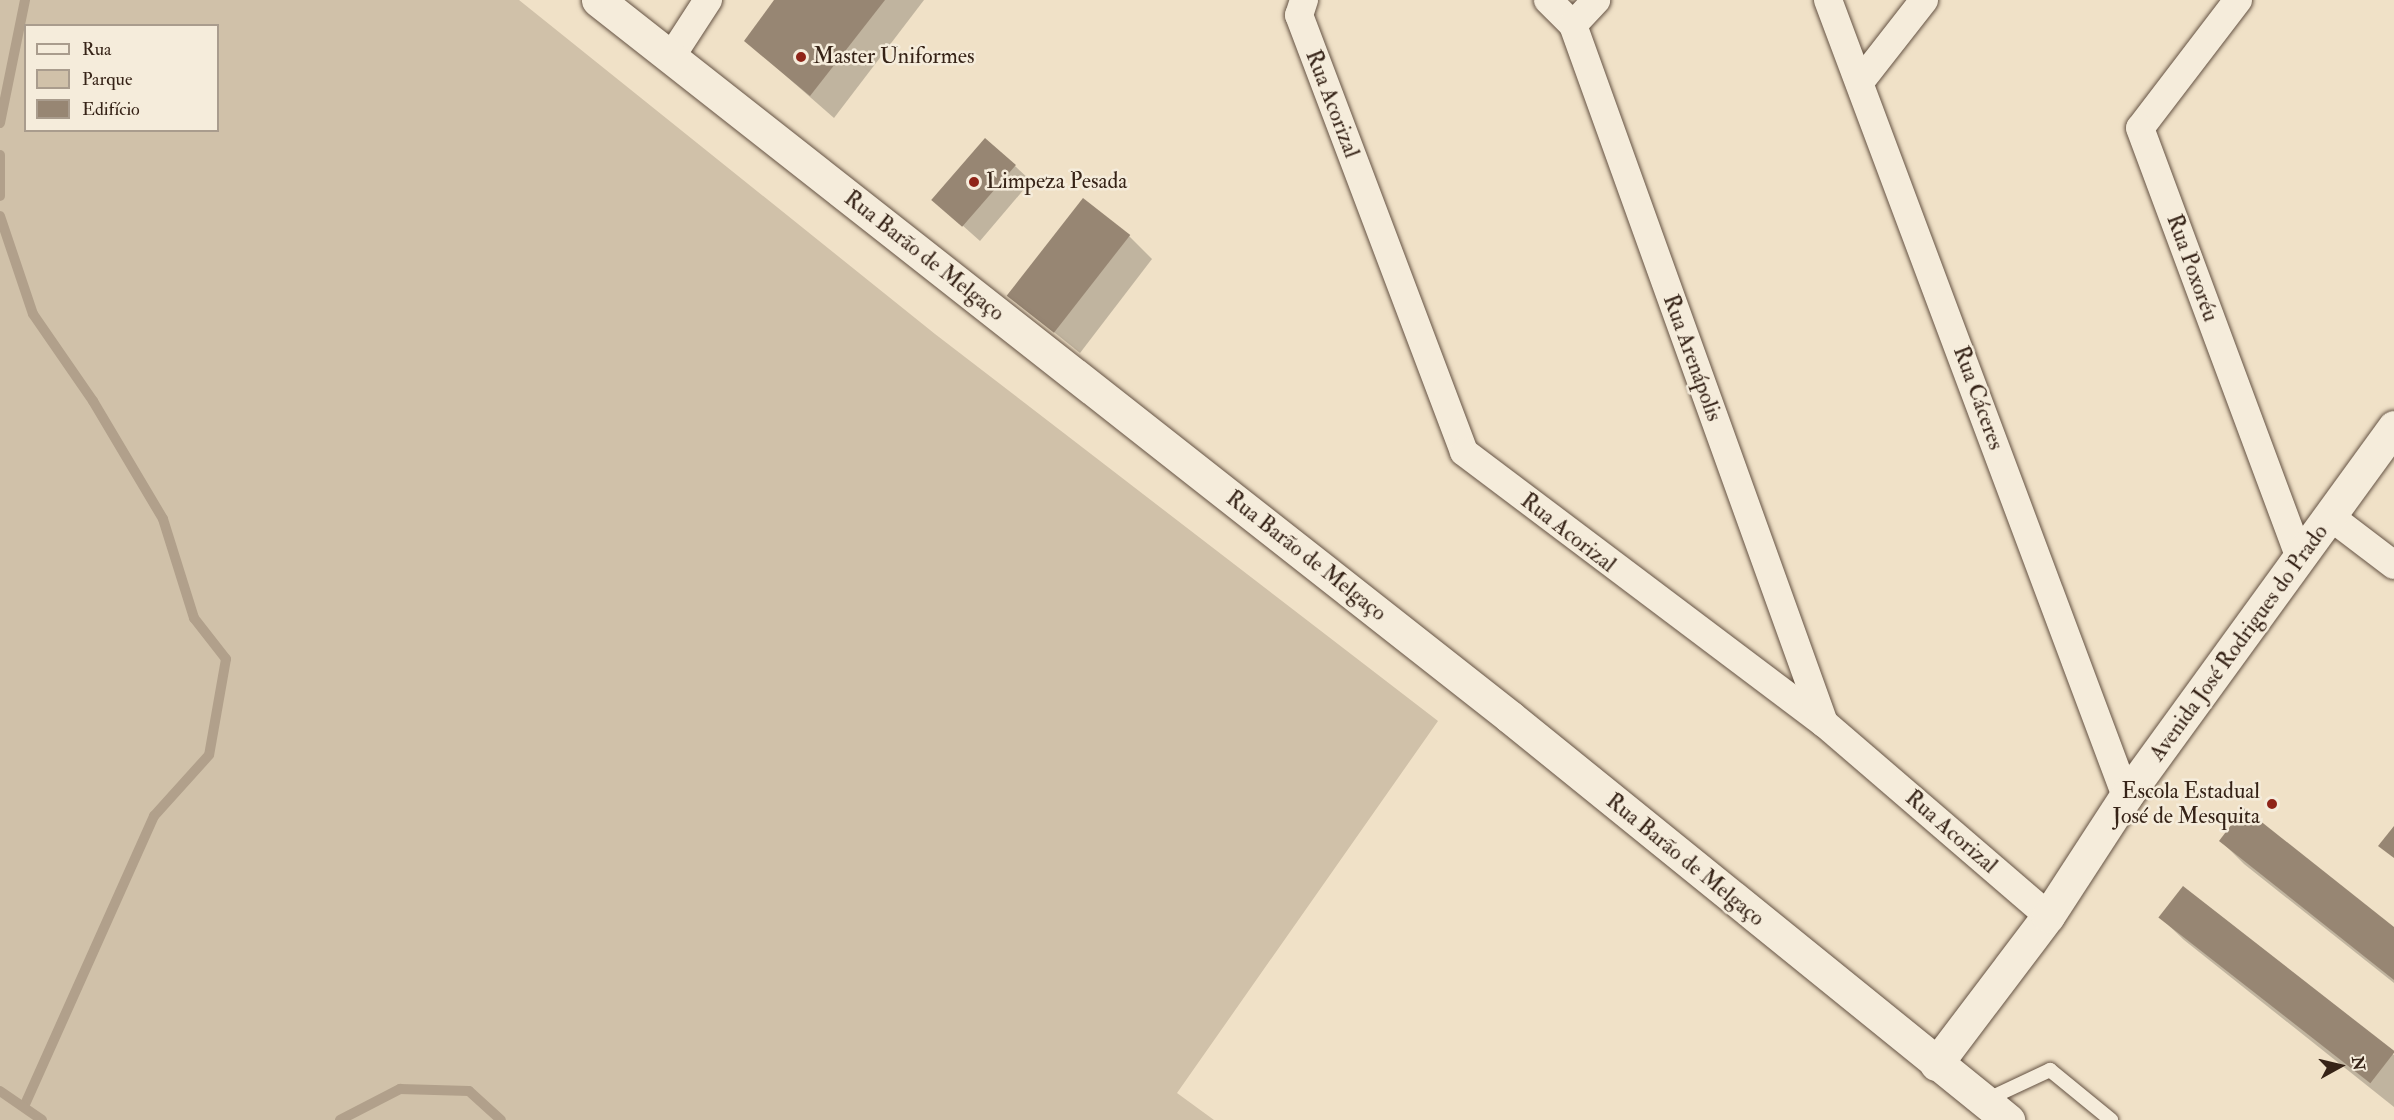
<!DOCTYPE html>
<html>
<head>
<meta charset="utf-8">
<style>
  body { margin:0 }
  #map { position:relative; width:2394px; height:1120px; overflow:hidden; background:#f0e1c7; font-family:"IM FELL Double Pica",serif }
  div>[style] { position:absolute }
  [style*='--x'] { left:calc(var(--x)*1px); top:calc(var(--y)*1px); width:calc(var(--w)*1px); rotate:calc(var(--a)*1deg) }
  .green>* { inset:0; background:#d0c1a9 }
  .shadow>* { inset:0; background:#0003 }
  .stream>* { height:10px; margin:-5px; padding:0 5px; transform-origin:5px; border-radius:5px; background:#b1a08b }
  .building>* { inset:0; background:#978673; transform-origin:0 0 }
  .roads { filter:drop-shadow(0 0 2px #645243) drop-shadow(0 0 2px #645243) }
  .lane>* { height:14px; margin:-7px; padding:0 7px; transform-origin:7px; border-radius:7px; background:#f5ecdb }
  .street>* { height:28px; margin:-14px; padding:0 14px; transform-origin:14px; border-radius:14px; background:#f5ecdb }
  .secondary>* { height:33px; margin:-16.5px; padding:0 16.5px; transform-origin:16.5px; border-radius:16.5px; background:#f5ecdb }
  .dots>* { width:16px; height:16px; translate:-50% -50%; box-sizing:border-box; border:3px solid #f5ecdb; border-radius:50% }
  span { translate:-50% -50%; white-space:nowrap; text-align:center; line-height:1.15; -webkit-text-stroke:5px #f5ecdb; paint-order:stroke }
  .poi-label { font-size:22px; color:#362317 }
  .left { translate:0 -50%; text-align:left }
  .right { translate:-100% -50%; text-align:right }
  .street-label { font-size:22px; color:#362317 }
  .legend { position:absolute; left:24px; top:24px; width:195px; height:108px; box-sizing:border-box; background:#f5ecdb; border:2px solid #a99c8d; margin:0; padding:8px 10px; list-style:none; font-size:18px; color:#362317 }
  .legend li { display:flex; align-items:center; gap:12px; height:30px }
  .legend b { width:30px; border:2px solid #a99c8d }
  .north { position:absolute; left:2310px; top:1036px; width:60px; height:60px; -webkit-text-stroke:4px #f5ecdb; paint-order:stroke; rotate:82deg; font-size:16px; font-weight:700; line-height:24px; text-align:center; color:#362317 }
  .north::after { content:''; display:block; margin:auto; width:21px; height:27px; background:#362317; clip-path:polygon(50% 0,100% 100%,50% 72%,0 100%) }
</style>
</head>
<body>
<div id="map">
  <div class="green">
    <div style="clip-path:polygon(evenodd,0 0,519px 0,935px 334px,1438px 721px,1177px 1093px,1214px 1120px,0 1120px,0 0,26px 26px,218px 26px,218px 130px,26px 130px,26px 26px)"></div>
  </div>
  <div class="shadow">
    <div style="clip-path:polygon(778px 0,924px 0,834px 118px,746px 41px)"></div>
    <div style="clip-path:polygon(1015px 166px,1031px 181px,980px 241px,934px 200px)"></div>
    <div style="clip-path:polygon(1129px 236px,1152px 259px,1080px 353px,1013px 299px)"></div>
    <div style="clip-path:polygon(2221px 841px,2394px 928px,2394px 983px,2244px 864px)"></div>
    <div style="clip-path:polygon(2161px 918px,2394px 1055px,2394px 1107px,2184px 940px)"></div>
  </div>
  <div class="stream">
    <div style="--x:0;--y:123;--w:126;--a:-78.5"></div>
    <div style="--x:0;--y:155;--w:41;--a:90"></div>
    <div style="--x:0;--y:216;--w:103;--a:71.4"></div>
    <div style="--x:33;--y:314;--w:106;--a:55.4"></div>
    <div style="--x:93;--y:401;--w:137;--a:59.3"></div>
    <div style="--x:163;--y:519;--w:104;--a:72.6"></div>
    <div style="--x:194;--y:618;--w:52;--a:52"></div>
    <div style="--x:226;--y:659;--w:97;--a:100"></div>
    <div style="--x:209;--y:755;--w:82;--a:132"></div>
    <div style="--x:154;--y:816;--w:316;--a:114.1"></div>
    <div style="--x:0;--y:1091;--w:51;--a:34.6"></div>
    <div style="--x:340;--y:1120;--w:68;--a:-27.3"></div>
    <div style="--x:400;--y:1089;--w:69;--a:1.7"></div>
    <div style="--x:469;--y:1091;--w:43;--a:42.2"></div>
  </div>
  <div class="building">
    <div style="clip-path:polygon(774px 0,885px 0,810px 96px,744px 41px)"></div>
    <div style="left:985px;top:138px;width:41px;height:82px;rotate:41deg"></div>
    <div style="left:1083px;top:198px;width:60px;height:124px;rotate:38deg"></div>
    <div style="clip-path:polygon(2244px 808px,2394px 927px,2394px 980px,2219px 841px)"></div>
    <div style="clip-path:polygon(2394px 826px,2394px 858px,2378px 846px)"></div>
    <div style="left:2183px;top:886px;width:269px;height:40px;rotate:38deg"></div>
  </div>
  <div class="roads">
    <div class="lane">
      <div style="--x:1986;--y:1100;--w:71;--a:-25.1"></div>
      <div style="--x:2050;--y:1070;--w:79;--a:39.3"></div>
    </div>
    <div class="street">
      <div style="--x:1304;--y:0;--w:16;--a:108"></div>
      <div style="--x:1299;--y:15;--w:467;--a:69.3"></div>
      <div style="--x:1464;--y:452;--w:451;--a:37"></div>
      <div style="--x:1824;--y:723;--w:296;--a:40.7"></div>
      <div style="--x:1548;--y:0;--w:35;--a:45"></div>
      <div style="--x:1573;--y:25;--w:742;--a:70.22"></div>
      <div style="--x:1828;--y:0;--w:850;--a:69.48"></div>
      <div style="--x:2238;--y:0;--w:161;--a:127.4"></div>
      <div style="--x:2140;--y:128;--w:459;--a:69.6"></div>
      <div style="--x:1573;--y:25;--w:34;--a:-47"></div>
      <div style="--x:671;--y:57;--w:68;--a:-57"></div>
      <div style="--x:1860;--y:82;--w:104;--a:-52"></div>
      <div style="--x:2331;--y:517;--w:79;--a:37.3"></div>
    </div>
    <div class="secondary">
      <div style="--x:598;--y:0;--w:1160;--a:38.17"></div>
      <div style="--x:1510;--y:717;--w:641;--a:38.98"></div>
      <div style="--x:1936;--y:1064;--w:186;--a:-52.9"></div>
      <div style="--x:2048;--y:916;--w:143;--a:-57"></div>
      <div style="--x:2126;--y:796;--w:456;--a:-54"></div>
    </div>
  </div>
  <div class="dots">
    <div style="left:801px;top:57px;background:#8f2418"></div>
    <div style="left:974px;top:182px;background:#8f2418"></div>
    <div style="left:2272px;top:804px;background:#8f2418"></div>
  </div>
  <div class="poi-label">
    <span class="left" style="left:813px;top:57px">Master Uniformes</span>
    <span class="left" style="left:986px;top:182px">Limpeza Pesada</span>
    <span class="right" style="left:2260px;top:804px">Escola Estadual<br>José de Mesquita</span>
  </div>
  <div class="street-label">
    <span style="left:1332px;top:104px;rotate:69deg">Rua Acorizal</span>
    <span style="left:924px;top:256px;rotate:38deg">Rua Barão de Melgaço</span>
    <span style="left:2192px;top:268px;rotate:70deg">Rua Poxoréu</span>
    <span style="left:1692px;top:358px;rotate:70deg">Rua Arenápolis</span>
    <span style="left:1978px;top:398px;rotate:70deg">Rua Cáceres</span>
    <span style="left:1568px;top:533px;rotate:38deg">Rua Acorizal</span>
    <span style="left:1306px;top:556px;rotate:38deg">Rua Barão de Melgaço</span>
    <span style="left:2239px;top:643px;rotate:-54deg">Avenida José Rodrigues do Prado</span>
    <span style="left:1951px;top:832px;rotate:41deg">Rua Acorizal</span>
    <span style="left:1685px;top:860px;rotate:39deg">Rua Barão de Melgaço</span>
  </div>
  <ul class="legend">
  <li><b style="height:8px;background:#f5ecdb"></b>Rua</li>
  <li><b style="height:16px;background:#d0c1a9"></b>Parque</li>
  <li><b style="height:16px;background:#978673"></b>Edifício</li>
  </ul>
  <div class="north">N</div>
</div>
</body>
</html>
